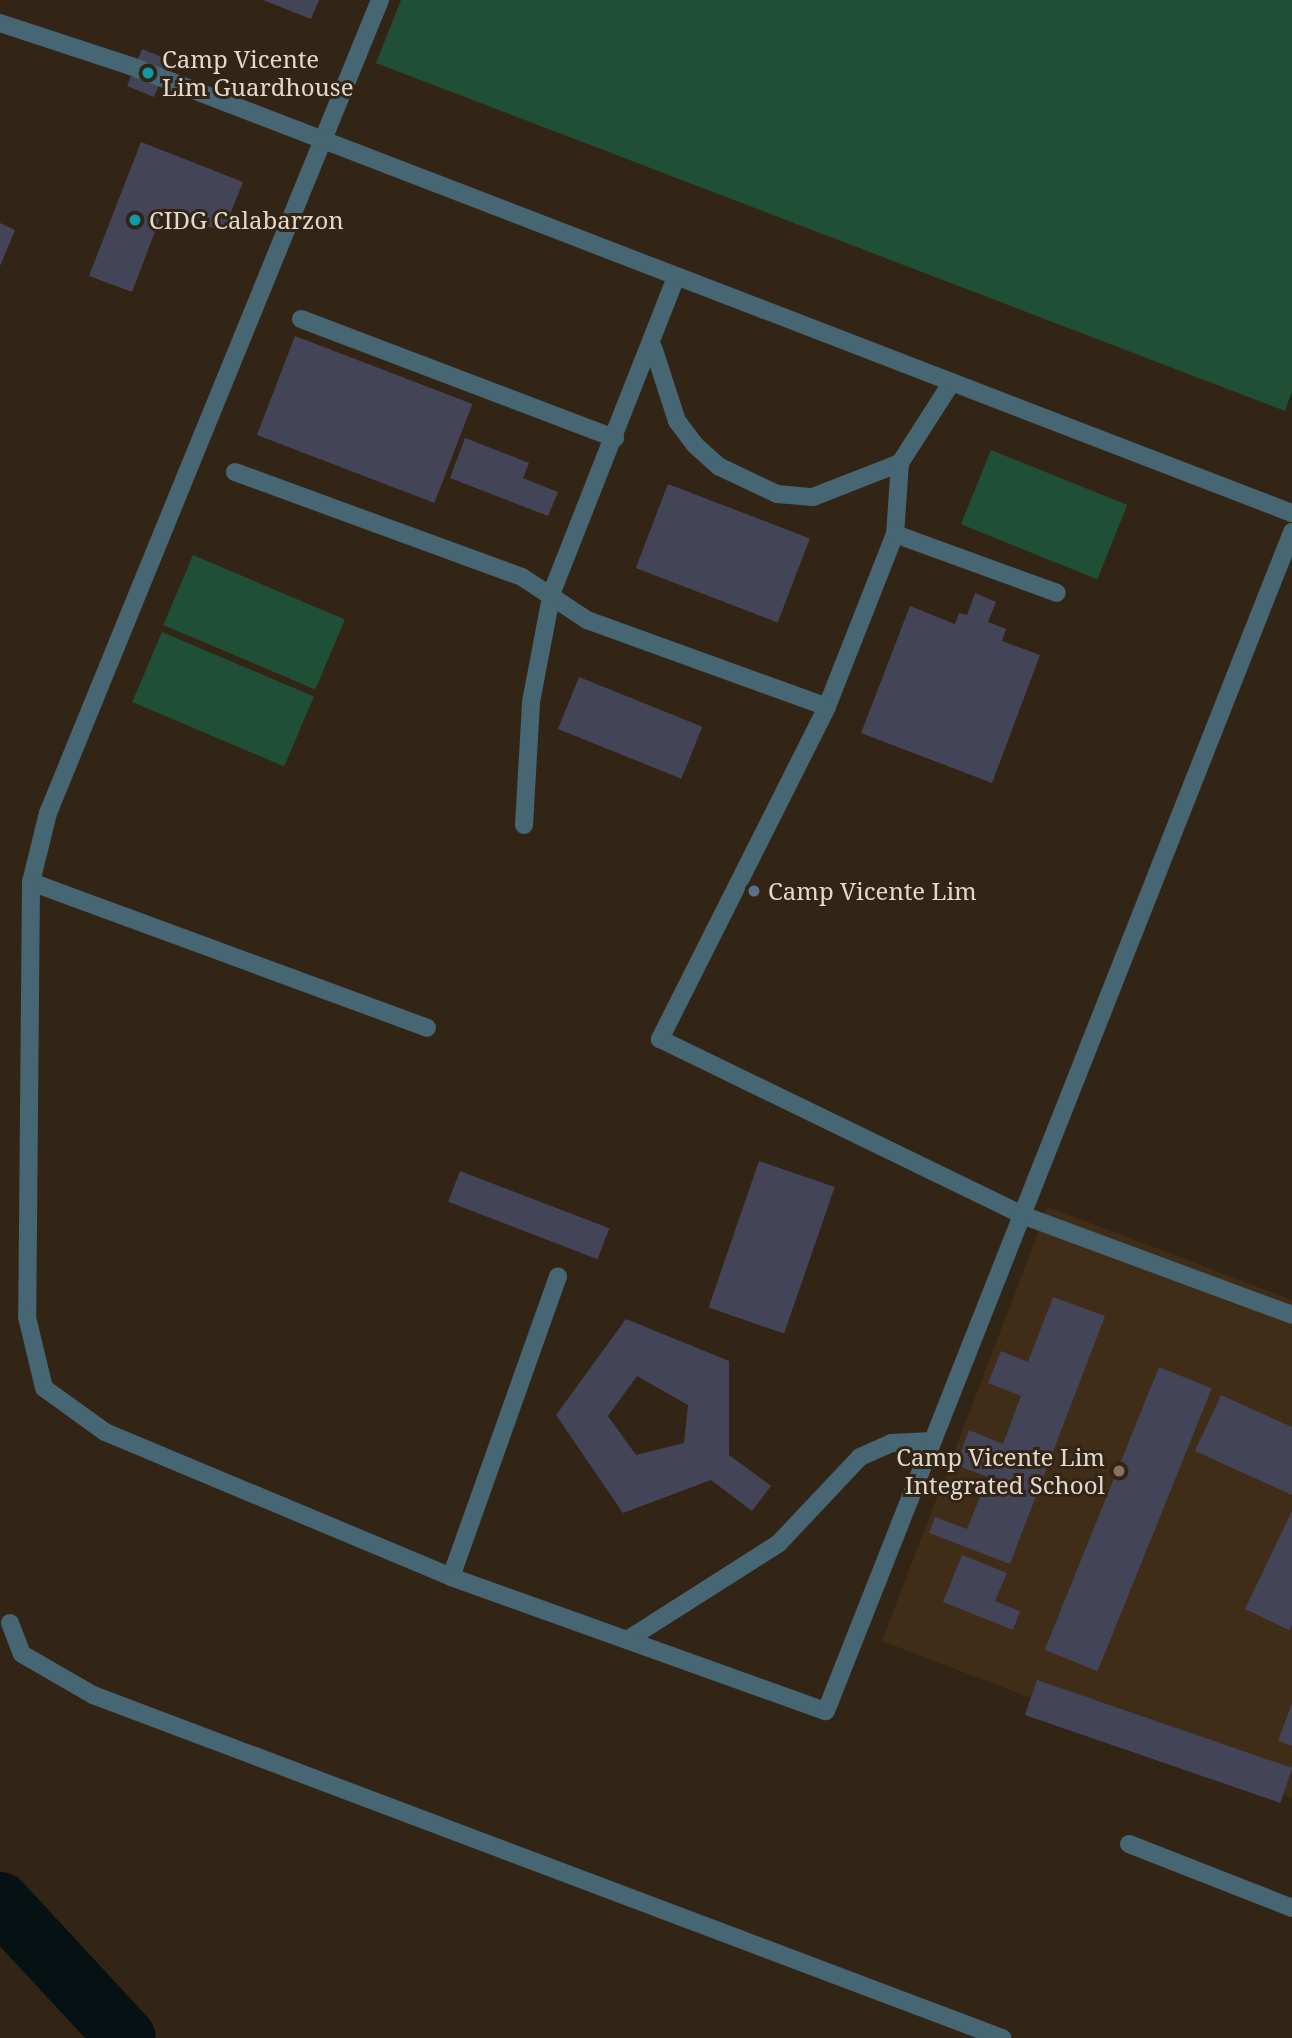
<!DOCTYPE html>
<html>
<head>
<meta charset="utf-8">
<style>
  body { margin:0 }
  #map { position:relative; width:1292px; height:2038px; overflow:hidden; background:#332515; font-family:"Noto Serif",serif }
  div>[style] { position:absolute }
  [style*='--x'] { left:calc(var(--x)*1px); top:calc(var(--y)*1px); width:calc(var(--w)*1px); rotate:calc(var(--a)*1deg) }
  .built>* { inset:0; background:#402d18 }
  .green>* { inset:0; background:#204f38; transform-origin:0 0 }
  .river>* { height:60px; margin:-30px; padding:0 30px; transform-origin:30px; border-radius:30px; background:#051112 }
  .building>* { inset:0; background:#434458; transform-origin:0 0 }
  .lane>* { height:18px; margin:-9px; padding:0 9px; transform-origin:9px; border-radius:9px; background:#456672 }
  .street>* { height:18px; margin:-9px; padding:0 9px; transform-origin:9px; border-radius:9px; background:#456672 }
  .dots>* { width:19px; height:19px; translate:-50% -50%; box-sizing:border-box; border:4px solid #332515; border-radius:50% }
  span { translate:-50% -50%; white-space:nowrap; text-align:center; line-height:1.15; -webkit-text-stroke:6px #332515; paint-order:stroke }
  .poi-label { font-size:24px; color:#e1d8ce }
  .left { translate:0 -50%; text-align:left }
  .right { translate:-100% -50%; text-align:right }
</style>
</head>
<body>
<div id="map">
  <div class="built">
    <div style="clip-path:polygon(1048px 1207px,1292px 1300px,1292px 1798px,882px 1641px)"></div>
  </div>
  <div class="green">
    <div style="clip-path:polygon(401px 0,1292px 0,1292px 391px,1285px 411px,376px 63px)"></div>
    <div style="left:991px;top:450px;width:147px;height:80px;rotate:22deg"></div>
    <div style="left:193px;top:555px;width:165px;height:76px;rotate:23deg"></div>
    <div style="left:162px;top:632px;width:165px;height:76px;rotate:23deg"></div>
  </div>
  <div class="river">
    <div style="--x:0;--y:1902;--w:185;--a:47.2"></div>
  </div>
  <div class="building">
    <div style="clip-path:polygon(263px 0,319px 0,311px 19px)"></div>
    <div style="left:142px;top:49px;width:29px;height:40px;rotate:22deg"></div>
    <div style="clip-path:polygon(141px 142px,243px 182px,223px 232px,164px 208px,132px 292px,89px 276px)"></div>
    <div style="clip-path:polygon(0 223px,15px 230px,0 266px)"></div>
    <div style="left:295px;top:336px;width:190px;height:106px;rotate:21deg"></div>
    <div style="clip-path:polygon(465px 438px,529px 463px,523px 478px,558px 492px,548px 516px,450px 478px)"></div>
    <div style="left:668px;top:484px;width:152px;height:90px;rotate:21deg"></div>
    <div style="clip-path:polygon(975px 593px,996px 602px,988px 622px,1006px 629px,1002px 641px,1040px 655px,992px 783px,861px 733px,910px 606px,955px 624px,959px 613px,967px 615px)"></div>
    <div style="left:579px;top:677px;width:133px;height:56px;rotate:22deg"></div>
    <div style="left:759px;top:1161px;width:80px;height:155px;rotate:19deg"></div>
    <div style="left:460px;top:1171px;width:160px;height:33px;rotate:21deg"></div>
    <div style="clip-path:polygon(1053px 1297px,1105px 1316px,1010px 1564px,929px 1533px,935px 1517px,967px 1529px,988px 1477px,956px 1465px,969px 1430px,1003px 1444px,1021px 1396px,988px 1383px,1001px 1351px,1028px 1362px)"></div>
    <div style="clip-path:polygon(evenodd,626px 1319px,729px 1361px,729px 1455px,771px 1486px,752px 1511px,711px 1480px,623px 1513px,556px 1415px,626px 1319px,637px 1376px,688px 1405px,684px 1443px,636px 1455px,608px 1416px,637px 1376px)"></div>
    <div style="left:1159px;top:1367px;width:57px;height:305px;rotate:22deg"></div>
    <div style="clip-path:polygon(1221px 1395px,1292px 1427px,1292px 1495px,1195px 1451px)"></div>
    <div style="clip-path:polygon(1292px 1511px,1292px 1624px,1289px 1630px,1245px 1609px)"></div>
    <div style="clip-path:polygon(962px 1555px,1007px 1573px,995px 1601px,1020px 1611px,1013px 1630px,943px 1602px)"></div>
    <div style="left:1037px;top:1680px;width:270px;height:37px;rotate:19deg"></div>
    <div style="clip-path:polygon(1292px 1703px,1292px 1746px,1278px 1741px)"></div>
  </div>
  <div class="lane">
    <div style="--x:301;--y:319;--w:336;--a:20.8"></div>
    <div style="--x:653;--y:347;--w:78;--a:72"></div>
    <div style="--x:677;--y:421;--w:30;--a:53"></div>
    <div style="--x:695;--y:445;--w:31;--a:42"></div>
    <div style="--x:718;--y:466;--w:65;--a:25.4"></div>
    <div style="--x:777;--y:494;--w:36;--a:5"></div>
    <div style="--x:813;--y:497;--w:93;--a:-21.3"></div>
    <div style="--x:900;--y:463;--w:96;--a:-57.3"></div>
    <div style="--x:900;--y:463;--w:71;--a:94"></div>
    <div style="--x:895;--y:534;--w:186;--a:111.5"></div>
    <div style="--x:827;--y:707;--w:372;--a:116.7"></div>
    <div style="--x:660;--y:1039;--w:403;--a:25.9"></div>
    <div style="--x:1022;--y:1215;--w:288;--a:20.3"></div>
    <div style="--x:235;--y:472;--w:306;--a:20.1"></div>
    <div style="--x:522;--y:577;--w:78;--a:33.5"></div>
    <div style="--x:587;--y:620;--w:255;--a:19.9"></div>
    <div style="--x:895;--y:534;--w:172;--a:20"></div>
    <div style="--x:524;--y:825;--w:123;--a:-86.7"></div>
    <div style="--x:531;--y:702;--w:112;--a:-79.2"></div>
    <div style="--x:552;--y:592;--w:338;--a:-68.5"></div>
    <div style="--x:31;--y:882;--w:422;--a:20.2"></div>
    <div style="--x:451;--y:1577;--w:319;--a:-70.4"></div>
    <div style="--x:627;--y:1640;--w:180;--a:-32.5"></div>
    <div style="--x:779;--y:1543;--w:118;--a:-46.7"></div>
    <div style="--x:860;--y:1457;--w:34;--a:-24"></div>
    <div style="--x:891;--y:1443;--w:41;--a:-2.8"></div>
    <div style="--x:1129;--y:1844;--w:175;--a:21.4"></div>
  </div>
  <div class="street">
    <div style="--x:380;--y:0;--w:878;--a:112.21"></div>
    <div style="--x:48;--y:813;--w:71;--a:103.8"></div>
    <div style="--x:31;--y:882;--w:435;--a:90.5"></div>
    <div style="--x:27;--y:1317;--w:73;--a:76.5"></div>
    <div style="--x:44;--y:1388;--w:75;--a:35.8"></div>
    <div style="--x:105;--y:1432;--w:375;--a:22.7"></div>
    <div style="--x:451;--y:1577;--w:398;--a:19.7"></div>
    <div style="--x:826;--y:1711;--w:1268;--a:-68.43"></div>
    <div style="--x:0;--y:23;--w:138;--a:18.2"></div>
    <div style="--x:131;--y:66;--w:1244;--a:21.06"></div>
    <div style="--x:10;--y:1623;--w:33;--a:69"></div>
    <div style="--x:22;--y:1654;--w:82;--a:30"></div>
    <div style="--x:93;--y:1695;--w:972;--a:20.67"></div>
  </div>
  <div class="dots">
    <div style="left:148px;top:73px;background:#0f9aa8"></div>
    <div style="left:135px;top:220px;background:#0f9aa8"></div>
    <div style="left:754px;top:891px;background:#5c6f8a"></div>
    <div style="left:1119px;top:1471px;background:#8d6e63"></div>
  </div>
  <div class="poi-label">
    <span class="left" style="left:162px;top:73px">Camp Vicente<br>Lim Guardhouse</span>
    <span class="left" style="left:149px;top:220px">CIDG Calabarzon</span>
    <span class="left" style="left:768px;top:891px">Camp Vicente Lim</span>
    <span class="right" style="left:1105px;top:1471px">Camp Vicente Lim<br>Integrated School</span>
  </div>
</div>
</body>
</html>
